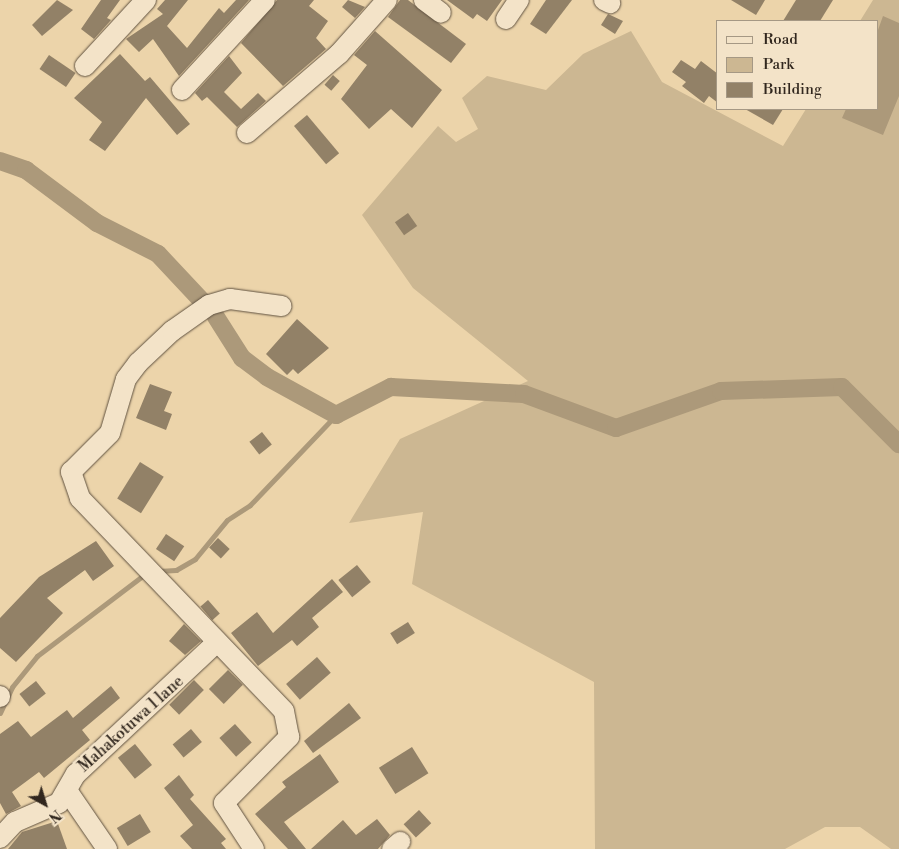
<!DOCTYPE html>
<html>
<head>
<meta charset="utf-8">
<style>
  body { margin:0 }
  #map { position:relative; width:899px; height:849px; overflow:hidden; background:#ecd4aa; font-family:"Libre Bodoni",serif }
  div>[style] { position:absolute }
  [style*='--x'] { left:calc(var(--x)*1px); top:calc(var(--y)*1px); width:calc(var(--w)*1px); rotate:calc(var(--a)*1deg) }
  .green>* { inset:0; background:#ccb792 }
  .water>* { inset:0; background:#ac997a }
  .stream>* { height:5px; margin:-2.5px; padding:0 2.5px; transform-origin:2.5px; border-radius:2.5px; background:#ac997a }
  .canal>* { height:18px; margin:-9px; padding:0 9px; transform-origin:9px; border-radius:9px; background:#ac997a }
  .building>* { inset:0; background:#928167; transform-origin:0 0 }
  .roads { filter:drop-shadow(0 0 1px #605241) drop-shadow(0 0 1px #605241) }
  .minor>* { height:20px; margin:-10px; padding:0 10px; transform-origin:10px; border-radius:10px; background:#f3e3c8 }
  span { translate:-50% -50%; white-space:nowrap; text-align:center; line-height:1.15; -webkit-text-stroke:5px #f3e3c8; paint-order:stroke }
  .street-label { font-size:16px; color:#31271e }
  .legend { position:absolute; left:716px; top:20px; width:162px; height:90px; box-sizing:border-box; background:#f3e3c8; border:1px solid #a59884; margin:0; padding:6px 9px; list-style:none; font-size:15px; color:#31271e }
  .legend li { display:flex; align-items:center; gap:10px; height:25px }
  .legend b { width:25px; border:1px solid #a59884 }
  .north { position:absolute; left:20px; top:779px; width:50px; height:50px; -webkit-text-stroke:4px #f3e3c8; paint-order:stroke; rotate:141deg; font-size:14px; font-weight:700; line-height:20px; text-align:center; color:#31271e }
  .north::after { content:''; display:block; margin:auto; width:18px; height:22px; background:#31271e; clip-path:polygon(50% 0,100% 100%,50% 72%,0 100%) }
</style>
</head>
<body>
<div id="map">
  <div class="green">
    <div style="clip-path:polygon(873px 0,899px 0,899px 849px,891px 849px,860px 827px,825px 827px,785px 849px,595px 849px,594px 682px,412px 584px,423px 512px,349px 523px,400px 439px,528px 381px,413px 288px,362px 215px,438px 126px,456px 142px,478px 129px,462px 98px,487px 76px,546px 90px,583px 54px,631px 31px,662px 82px,783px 146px,806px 109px,878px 109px,878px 21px,860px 21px)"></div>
  </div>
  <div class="water">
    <div style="clip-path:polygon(883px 16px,899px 23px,899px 96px,883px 135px,842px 118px,846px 109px,878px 109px,878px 30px)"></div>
  </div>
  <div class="stream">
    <div style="--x:158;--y:571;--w:18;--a:-3"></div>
    <div style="--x:176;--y:570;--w:22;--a:-30"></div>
    <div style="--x:195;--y:559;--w:50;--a:-50.6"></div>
    <div style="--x:227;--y:520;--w:27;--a:-33"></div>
    <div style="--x:250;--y:505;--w:124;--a:-46.3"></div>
    <div style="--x:0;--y:713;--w:29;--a:-65"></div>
    <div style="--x:12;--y:687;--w:40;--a:-51"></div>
    <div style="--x:37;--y:656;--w:136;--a:-37.2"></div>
  </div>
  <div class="canal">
    <div style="--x:0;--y:161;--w:28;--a:19"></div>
    <div style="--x:26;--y:170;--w:89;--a:36.7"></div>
    <div style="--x:97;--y:223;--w:68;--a:26.9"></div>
    <div style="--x:158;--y:254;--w:63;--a:46.9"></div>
    <div style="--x:216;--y:317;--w:49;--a:57.6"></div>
    <div style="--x:242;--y:358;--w:31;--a:37"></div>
    <div style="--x:267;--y:377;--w:79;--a:28.8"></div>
    <div style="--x:336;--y:415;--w:62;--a:-27"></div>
    <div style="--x:391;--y:387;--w:133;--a:3"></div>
    <div style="--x:524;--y:394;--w:98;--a:20.3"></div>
    <div style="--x:616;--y:428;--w:111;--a:-19.4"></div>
    <div style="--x:721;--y:391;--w:121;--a:-1.9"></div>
    <div style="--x:842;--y:387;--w:81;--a:45"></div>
  </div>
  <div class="building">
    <div style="clip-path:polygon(57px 0,73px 10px,42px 36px,32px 25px)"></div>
    <div style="clip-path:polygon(101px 0,120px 0,107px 18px,111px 20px,94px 39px,81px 29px)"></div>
    <div style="clip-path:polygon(165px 0,188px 0,167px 26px,187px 48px,219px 8px,224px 13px,236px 0,249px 0,179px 76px,153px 39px,139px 52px,126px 39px,163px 14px,157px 9px)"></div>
    <div style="clip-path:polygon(277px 0,314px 0,309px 6px,328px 21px,316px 38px,326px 49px,283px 86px,241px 43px)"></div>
    <div style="clip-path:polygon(348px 0,365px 7px,355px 18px,342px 7px)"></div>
    <div style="clip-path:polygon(400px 0,408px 0,466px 44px,451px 63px,388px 17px)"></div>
    <div style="clip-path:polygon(447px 0,502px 0,487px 21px,477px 14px,473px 19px)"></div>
    <div style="clip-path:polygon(546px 0,572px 0,546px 34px,530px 24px)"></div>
    <div style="clip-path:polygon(731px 0,765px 0,756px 15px)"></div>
    <div style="clip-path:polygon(796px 0,833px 0,820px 21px,783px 21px)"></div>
    <div style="clip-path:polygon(608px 14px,623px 21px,615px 34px,601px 25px)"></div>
    <div style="clip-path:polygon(375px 31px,442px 90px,412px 128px,391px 109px,369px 129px,341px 99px,367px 65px,354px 55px)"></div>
    <div style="clip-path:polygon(120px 54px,145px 81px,150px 77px,190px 124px,177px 135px,146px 98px,105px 151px,89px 140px,102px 122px,74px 98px)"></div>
    <div style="left:49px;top:55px;width:32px;height:17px;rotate:34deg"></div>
    <div style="clip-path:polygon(229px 56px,242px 73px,224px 92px,241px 109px,258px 93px,266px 101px,237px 127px,207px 97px,202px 101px,195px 93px)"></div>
    <div style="clip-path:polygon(681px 60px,695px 69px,701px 61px,718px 74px,718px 103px,709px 96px,704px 103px,682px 86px,686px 82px,672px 72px)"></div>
    <div style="left:333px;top:75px;width:9px;height:13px;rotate:41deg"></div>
    <div style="clip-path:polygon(745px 109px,783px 109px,773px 125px)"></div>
    <div style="left:307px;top:115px;width:50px;height:17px;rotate:50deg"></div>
    <div style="left:408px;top:213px;width:16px;height:16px;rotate:55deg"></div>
    <div style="clip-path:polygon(297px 319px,329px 348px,298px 374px,293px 369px,287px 375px,266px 354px)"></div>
    <div style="clip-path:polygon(150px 384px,172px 392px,164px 411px,172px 414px,166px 430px,136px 418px)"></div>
    <div style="left:262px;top:432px;width:16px;height:16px;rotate:52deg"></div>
    <div style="left:140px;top:462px;width:28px;height:43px;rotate:32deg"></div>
    <div style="left:166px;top:534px;width:22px;height:18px;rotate:34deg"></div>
    <div style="left:218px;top:538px;width:16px;height:13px;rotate:43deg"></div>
    <div style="clip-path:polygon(96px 541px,114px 566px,93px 581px,85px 570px,47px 598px,63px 613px,16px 662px,0 648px,0 618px,39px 577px)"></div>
    <div style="left:357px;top:565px;width:22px;height:24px;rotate:51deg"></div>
    <div style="clip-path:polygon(332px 579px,343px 592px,312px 618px,319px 627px,297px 646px,292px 640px,258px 666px,231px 633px,257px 612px,273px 633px)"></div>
    <div style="left:208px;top:600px;width:18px;height:10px;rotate:49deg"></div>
    <div style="left:408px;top:622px;width:13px;height:21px;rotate:58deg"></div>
    <div style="clip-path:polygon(184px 624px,201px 641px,185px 655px,169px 641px)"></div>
    <div style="left:317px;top:657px;width:21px;height:41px;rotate:49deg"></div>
    <div style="left:228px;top:670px;width:21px;height:27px;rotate:45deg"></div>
    <div style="left:194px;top:680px;width:14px;height:35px;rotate:45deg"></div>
    <div style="left:36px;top:681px;width:16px;height:21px;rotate:52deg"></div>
    <div style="clip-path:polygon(111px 686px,120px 698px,82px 730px,90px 740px,44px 778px,39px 772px,12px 792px,21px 806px,6px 814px,0 803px,0 734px,18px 721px,31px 737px,67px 710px,73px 718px)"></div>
    <div style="clip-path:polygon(349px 703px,361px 718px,313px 753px,304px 741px)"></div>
    <div style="left:235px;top:724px;width:25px;height:21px;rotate:48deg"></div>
    <div style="left:191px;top:729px;width:17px;height:24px;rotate:50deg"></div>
    <div style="left:135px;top:744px;width:27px;height:22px;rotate:51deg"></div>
    <div style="left:412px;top:747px;width:31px;height:39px;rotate:58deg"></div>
    <div style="clip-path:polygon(320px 754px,339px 782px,284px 822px,306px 849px,288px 849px,255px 814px,286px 787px,282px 782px)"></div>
    <div style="clip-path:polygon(179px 775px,194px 795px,190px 799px,226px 839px,221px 843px,226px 849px,192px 849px,180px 836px,193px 825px,164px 788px)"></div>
    <div style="left:419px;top:810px;width:18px;height:21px;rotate:47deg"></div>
    <div style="left:140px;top:814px;width:21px;height:27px;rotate:59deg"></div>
    <div style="clip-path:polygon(377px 819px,390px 835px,378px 849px,311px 849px,343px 820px,356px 835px)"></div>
    <div style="clip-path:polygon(57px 821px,67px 849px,8px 849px,22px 832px)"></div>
  </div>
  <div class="roads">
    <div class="minor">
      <div style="--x:424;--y:0;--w:21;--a:37"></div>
      <div style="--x:604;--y:0;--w:7;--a:27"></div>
      <div style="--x:506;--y:19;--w:23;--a:-56"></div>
      <div style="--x:85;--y:66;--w:90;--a:-47.3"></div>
      <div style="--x:182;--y:90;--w:122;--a:-47.3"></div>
      <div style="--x:247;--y:133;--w:121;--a:-40.7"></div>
      <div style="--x:339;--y:54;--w:72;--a:-48.4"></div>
      <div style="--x:0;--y:696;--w:1;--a:90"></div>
      <div style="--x:68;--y:792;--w:69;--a:55.6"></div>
      <div style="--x:0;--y:838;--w:22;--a:-47"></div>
      <div style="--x:15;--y:822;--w:48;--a:-23.4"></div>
      <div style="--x:59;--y:803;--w:34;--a:-60"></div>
      <div style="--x:76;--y:774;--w:192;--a:-43.1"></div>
      <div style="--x:254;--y:849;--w:55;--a:-123.1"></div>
      <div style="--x:224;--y:803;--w:93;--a:-45.4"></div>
      <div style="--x:289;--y:737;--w:26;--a:-101"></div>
      <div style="--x:284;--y:711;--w:295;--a:-133.8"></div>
      <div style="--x:80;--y:498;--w:28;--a:-109"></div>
      <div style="--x:71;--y:472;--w:55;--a:-45"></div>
      <div style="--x:110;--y:433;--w:56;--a:-73.5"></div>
      <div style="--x:126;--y:379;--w:20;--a:-53"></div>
      <div style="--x:138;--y:363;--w:47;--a:-43.3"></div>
      <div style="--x:172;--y:331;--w:45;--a:-35.1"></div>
      <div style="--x:209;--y:305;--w:22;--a:-16"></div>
      <div style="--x:230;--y:299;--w:52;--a:7.7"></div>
      <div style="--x:392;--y:849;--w:11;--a:-41"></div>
    </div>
  </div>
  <div class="street-label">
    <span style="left:131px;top:724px;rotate:-42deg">Mahakotuwa 1 lane</span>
  </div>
  <ul class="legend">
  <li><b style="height:6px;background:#f3e3c8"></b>Road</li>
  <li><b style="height:14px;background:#ccb792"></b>Park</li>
  <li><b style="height:14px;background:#928167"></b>Building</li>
  </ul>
  <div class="north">N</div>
</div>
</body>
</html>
